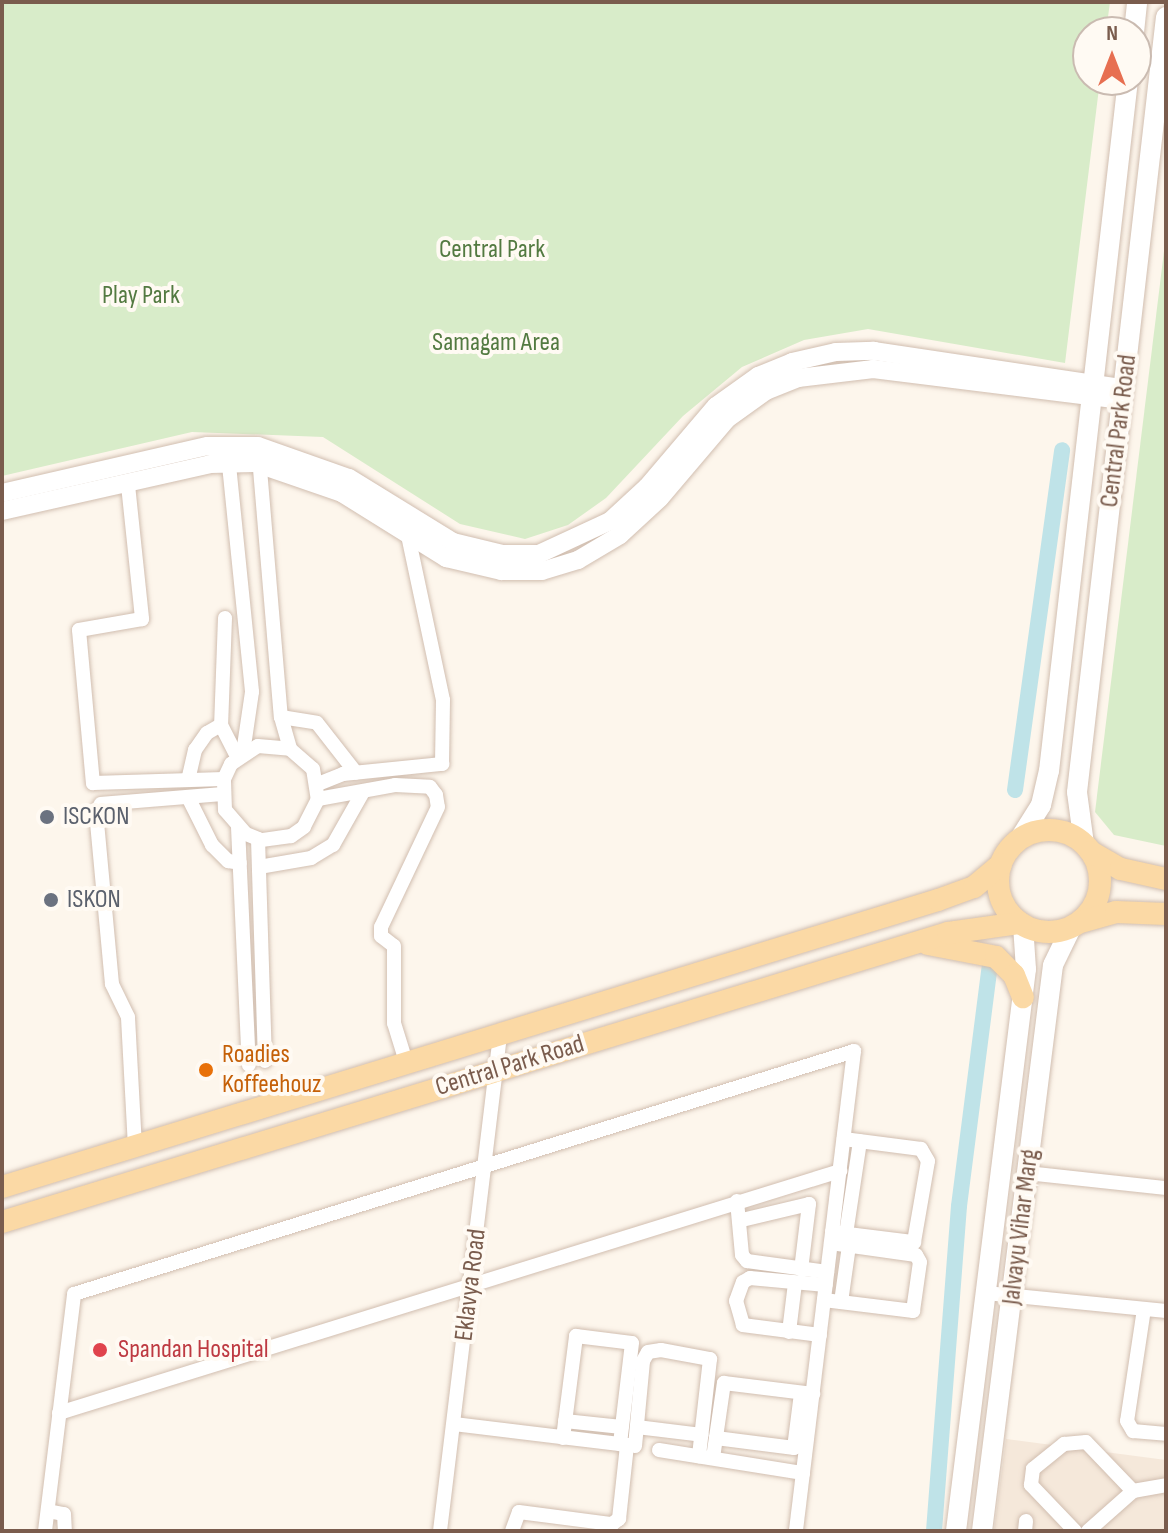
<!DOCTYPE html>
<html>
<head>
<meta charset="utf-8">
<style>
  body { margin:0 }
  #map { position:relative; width:1168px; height:1533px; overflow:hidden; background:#fdf6ec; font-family:"Sofia Sans Condensed",sans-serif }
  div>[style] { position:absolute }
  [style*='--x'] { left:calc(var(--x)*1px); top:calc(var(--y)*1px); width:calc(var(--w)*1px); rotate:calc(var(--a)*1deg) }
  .residential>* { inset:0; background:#f5e8da }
  .green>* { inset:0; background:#d8ecc9 }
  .canal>* { height:16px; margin:-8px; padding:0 8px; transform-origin:8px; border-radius:8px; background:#bfe3e8 }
  .roads { filter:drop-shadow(0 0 2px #d1beb0) drop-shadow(0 0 2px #d1beb0) }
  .minor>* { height:14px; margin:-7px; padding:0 7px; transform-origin:7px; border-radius:7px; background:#fff }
  .tertiary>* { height:18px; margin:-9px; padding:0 9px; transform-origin:9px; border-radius:9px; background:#fff }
  .secondary>* { height:20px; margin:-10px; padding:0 10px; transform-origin:10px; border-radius:10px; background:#fff }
  .primary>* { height:22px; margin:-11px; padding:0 11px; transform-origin:11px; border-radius:11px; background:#fbd9a5 }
  .primary>.ring { margin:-11px; padding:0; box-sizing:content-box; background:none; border:22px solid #fbd9a5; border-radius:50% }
  .dots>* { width:22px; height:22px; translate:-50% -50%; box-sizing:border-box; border:4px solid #fffaf3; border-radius:50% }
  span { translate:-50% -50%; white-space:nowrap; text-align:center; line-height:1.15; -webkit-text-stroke:8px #fffaf3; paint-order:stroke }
  .park-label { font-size:26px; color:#537a41 }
  .street-label { font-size:26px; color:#7a5c4d }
  .worship-label { font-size:26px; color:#5b616d }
  .left { translate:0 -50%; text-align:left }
  .food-label { font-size:26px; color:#c56008 }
  .health-label { font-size:26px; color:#be3a42 }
  .frame { position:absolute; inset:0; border:4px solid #7a5c4d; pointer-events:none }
  .north { position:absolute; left:1072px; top:16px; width:80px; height:80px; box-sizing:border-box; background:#fffaf3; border:2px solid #cabbb1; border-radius:50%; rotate:0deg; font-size:22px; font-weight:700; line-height:32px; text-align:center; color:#7a5c4d }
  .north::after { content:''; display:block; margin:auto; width:28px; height:36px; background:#e76f51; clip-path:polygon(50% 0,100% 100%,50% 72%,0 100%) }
</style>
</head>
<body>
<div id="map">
  <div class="residential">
    <div style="clip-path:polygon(1006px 1439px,1166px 1460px,1166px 1531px,994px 1531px)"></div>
  </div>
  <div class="green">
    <div style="clip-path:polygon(2px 2px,1110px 2px,1106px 32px,1088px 32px,1088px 80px,1100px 80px,1065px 363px,868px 329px,804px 340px,742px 367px,683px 416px,606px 498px,568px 525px,525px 539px,460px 524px,323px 437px,192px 432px,2px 476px)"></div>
    <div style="clip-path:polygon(1166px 235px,1166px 846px,1114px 835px,1095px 812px)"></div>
  </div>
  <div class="canal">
    <div style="--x:1015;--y:790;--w:343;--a:-82.1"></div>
    <div style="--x:934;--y:1531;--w:326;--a:-85.6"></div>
    <div style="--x:959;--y:1206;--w:244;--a:-82.7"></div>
  </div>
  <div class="roads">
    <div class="minor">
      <div style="--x:228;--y:455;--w:238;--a:84.2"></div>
      <div style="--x:252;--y:692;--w:62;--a:98.4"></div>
      <div style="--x:259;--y:457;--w:261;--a:85.2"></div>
      <div style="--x:281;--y:717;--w:33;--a:74"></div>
      <div style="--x:290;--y:749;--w:30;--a:41"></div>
      <div style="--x:313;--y:769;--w:30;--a:81"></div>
      <div style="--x:318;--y:799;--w:31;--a:117"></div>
      <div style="--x:304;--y:827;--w:16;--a:145"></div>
      <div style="--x:291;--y:836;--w:30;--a:172"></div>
      <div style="--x:261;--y:840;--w:16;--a:-158"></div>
      <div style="--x:246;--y:834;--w:32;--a:-131"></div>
      <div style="--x:225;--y:810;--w:31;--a:-92"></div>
      <div style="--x:224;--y:779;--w:17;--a:-65"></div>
      <div style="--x:231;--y:764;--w:32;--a:-34"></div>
      <div style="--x:258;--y:746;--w:32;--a:5"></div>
      <div style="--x:128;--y:485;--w:135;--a:84"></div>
      <div style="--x:142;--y:619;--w:64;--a:170.1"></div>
      <div style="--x:79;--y:630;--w:154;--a:84.8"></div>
      <div style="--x:93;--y:783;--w:131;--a:-1.7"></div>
      <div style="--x:225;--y:618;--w:107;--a:92.1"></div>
      <div style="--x:221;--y:725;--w:37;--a:63"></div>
      <div style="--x:281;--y:717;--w:36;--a:9"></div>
      <div style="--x:317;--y:723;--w:63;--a:52"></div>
      <div style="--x:189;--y:776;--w:27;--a:-77"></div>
      <div style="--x:195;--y:750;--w:21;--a:-55"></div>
      <div style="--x:207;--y:733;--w:16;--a:-30"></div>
      <div style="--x:318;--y:784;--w:27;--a:-22"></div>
      <div style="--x:343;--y:774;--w:100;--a:-5.8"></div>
      <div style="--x:442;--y:764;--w:64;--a:-89.1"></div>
      <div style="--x:443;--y:700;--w:168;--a:-102"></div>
      <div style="--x:188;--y:797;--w:54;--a:63.4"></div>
      <div style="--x:212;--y:845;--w:23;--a:45"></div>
      <div style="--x:228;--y:861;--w:12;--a:9"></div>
      <div style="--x:318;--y:799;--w:78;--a:-10.3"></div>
      <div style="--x:395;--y:785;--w:35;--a:3"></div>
      <div style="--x:430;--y:787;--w:10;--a:53"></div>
      <div style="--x:436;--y:795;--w:12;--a:81"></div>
      <div style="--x:438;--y:807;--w:133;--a:115.4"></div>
      <div style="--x:381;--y:927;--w:9;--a:90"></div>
      <div style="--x:381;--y:936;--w:16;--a:38"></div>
      <div style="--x:394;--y:946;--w:77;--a:90"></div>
      <div style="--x:394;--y:1023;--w:44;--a:72.8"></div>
      <div style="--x:238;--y:827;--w:238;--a:87.4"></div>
      <div style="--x:258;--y:839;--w:222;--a:88.2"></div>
      <div style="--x:259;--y:867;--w:53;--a:-9.8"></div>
      <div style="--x:311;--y:858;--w:26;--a:-31"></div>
      <div style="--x:333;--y:845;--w:61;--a:-60.5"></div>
      <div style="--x:135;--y:1147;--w:130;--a:-93.1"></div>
      <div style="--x:128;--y:1017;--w:37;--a:-116"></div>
      <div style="--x:112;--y:984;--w:173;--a:-95.3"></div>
      <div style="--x:96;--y:812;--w:9;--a:-58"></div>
      <div style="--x:101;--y:804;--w:121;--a:-4.7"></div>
      <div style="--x:1027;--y:1173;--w:140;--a:6.2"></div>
      <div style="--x:737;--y:1201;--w:54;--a:84.7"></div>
      <div style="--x:742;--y:1255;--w:8;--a:50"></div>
      <div style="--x:747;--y:1261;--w:81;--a:7.8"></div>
      <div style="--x:742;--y:1220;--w:69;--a:-13.4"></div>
      <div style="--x:809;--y:1204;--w:66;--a:96.9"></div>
      <div style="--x:832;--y:1232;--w:83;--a:7"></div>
      <div style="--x:914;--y:1242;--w:82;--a:-80.2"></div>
      <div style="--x:928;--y:1161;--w:14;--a:-120"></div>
      <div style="--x:921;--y:1149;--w:78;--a:-172.6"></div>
      <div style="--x:846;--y:1234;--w:94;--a:-81.4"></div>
      <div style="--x:986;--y:1293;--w:181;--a:5.7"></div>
      <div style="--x:824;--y:1300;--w:90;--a:7"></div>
      <div style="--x:913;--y:1311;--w:49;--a:-81.9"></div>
      <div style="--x:920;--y:1262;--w:8;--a:-120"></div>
      <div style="--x:916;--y:1255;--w:86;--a:-172"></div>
      <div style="--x:841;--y:1302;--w:57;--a:-81.9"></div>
      <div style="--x:1144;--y:1309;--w:113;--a:98.6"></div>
      <div style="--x:1127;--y:1421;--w:12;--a:59"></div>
      <div style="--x:1133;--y:1431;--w:33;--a:5"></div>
      <div style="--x:789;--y:1332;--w:49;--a:-83"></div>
      <div style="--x:820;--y:1335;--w:78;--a:-172.6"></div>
      <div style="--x:743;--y:1325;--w:25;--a:-106"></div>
      <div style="--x:736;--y:1301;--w:20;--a:-70"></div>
      <div style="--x:743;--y:1282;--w:8;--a:-30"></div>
      <div style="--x:750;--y:1278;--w:76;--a:5.3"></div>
      <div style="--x:59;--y:1413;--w:818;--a:-17.22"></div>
      <div style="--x:565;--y:1421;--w:57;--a:6"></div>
      <div style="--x:454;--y:1424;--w:175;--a:6.9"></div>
      <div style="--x:637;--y:1427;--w:65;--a:7"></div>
      <div style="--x:563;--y:1438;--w:103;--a:-82.7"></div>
      <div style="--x:576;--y:1336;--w:56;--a:7.1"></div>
      <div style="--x:632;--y:1343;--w:102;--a:96.8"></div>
      <div style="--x:716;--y:1438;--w:79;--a:7.3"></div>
      <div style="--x:794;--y:1448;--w:55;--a:-82.7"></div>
      <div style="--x:635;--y:1446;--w:85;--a:-84.6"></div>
      <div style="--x:643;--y:1361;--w:10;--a:-61"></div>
      <div style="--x:648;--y:1352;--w:13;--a:-9"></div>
      <div style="--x:661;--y:1350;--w:50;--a:10.4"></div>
      <div style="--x:710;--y:1359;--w:98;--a:96.5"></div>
      <div style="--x:659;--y:1450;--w:146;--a:9.1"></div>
      <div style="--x:713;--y:1458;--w:76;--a:-81.7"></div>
      <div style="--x:724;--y:1383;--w:90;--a:7"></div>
      <div style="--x:48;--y:1511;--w:16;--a:11"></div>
      <div style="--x:64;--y:1514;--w:17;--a:87"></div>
      <div style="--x:45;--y:1531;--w:239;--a:-83"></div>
      <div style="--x:74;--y:1294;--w:817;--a:-17.3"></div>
      <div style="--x:854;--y:1051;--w:483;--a:96.9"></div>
      <div style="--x:440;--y:1531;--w:497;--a:-83.1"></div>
      <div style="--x:512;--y:1531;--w:20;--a:-70"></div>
      <div style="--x:519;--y:1512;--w:94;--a:7.4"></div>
      <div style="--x:612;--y:1524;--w:9;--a:-36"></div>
      <div style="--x:619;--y:1519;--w:74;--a:-83.8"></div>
      <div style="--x:1025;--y:1531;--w:10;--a:-84"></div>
      <div style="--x:1075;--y:1531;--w:64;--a:-133.7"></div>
      <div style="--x:1031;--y:1485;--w:16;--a:-83"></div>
      <div style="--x:1033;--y:1469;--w:40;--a:-39"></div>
      <div style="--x:1064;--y:1444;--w:22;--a:-5"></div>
      <div style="--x:1086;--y:1442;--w:68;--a:46.2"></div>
      <div style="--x:1133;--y:1491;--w:34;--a:-10"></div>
      <div style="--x:1088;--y:1531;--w:60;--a:-41.6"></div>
    </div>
    <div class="tertiary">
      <div style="--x:2;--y:493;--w:211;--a:-12.9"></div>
      <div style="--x:208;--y:446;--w:50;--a:0"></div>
      <div style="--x:258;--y:446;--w:96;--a:19.4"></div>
      <div style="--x:349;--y:478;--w:122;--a:31.6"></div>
      <div style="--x:453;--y:542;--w:51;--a:13.5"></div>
      <div style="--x:503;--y:554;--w:36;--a:0"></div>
      <div style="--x:539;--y:554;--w:78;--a:-24.9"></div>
      <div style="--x:610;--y:521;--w:50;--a:-42.6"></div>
      <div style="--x:647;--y:487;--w:106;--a:-49.6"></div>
      <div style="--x:716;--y:406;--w:52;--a:-35.5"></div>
      <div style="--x:758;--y:376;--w:37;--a:-22"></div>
      <div style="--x:792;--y:362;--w:45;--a:-12.8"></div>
      <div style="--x:836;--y:352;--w:38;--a:-2"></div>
      <div style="--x:874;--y:351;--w:252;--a:8.5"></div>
      <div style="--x:2;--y:511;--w:213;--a:-12.7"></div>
      <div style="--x:210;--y:464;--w:45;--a:-1.3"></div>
      <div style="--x:255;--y:463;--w:92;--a:19"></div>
      <div style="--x:342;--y:493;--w:123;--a:32"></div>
      <div style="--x:446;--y:558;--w:57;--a:13.3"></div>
      <div style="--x:501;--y:571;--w:41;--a:0"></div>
      <div style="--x:542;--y:571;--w:38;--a:-17"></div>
      <div style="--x:578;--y:560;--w:49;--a:-30.8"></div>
      <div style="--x:620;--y:535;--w:54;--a:-42.8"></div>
      <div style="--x:660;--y:498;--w:104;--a:-49.7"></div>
      <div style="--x:727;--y:419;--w:48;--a:-35.7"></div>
      <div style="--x:766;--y:391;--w:35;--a:-22"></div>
      <div style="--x:798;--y:378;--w:76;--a:-6.8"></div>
      <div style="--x:873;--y:369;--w:251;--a:7.1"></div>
    </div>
    <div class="secondary">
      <div style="--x:1134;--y:32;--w:30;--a:-84"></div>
      <div style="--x:1019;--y:840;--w:41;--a:-57.8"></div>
      <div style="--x:1041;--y:805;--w:35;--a:-77"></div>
      <div style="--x:1049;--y:771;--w:696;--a:-83.48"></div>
      <div style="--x:1084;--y:844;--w:52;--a:-97.7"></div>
      <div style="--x:1077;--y:792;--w:780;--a:-83.45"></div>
      <div style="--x:956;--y:1531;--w:566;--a:-82.9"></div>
      <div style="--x:1026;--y:969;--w:44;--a:-93.9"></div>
      <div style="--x:982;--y:1531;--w:570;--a:-82.85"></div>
      <div style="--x:1053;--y:965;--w:41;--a:-64.1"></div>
    </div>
    <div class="primary">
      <div class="ring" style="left:998px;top:830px;width:80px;height:80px"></div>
      <div style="--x:1091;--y:852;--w:34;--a:30"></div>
      <div style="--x:1121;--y:869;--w:46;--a:12.5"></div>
      <div style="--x:1081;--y:922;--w:36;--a:-16"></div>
      <div style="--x:1116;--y:912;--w:50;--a:2.3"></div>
      <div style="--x:928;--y:944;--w:69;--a:10.8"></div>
      <div style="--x:996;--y:957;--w:25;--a:45"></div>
      <div style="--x:1014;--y:975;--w:24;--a:68"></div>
      <div style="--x:2;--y:1187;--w:979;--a:-17.05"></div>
      <div style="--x:938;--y:900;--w:38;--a:-20"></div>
      <div style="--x:974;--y:887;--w:35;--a:-40"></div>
      <div style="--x:2;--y:1222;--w:989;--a:-16.99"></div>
      <div style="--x:948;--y:933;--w:73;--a:-7.9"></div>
    </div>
  </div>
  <div class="dots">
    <div style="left:47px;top:817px;background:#6b7280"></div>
    <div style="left:51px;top:900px;background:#6b7280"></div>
    <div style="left:206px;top:1070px;background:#e8710a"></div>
    <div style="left:100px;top:1350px;background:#e0444e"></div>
  </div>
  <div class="park-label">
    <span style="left:492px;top:250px">Central Park</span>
    <span style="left:141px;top:296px">Play Park</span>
    <span style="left:496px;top:343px">Samagam Area</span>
  </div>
  <div class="street-label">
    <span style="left:1119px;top:431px;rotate:-83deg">Central Park Road</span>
    <span style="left:510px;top:1066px;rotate:-17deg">Central Park Road</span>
    <span style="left:1021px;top:1227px;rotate:-83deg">Jalvayu Vihar Marg</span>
    <span style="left:471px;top:1285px;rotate:-83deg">Eklavya Road</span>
  </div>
  <div class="worship-label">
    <span class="left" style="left:63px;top:817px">ISCKON</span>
    <span class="left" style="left:67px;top:900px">ISKON</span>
  </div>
  <div class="food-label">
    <span class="left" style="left:222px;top:1070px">Roadies<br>Koffeehouz</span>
  </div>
  <div class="health-label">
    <span class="left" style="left:118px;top:1350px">Spandan Hospital</span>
  </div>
  <div class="frame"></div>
  <div class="north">N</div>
</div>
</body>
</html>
